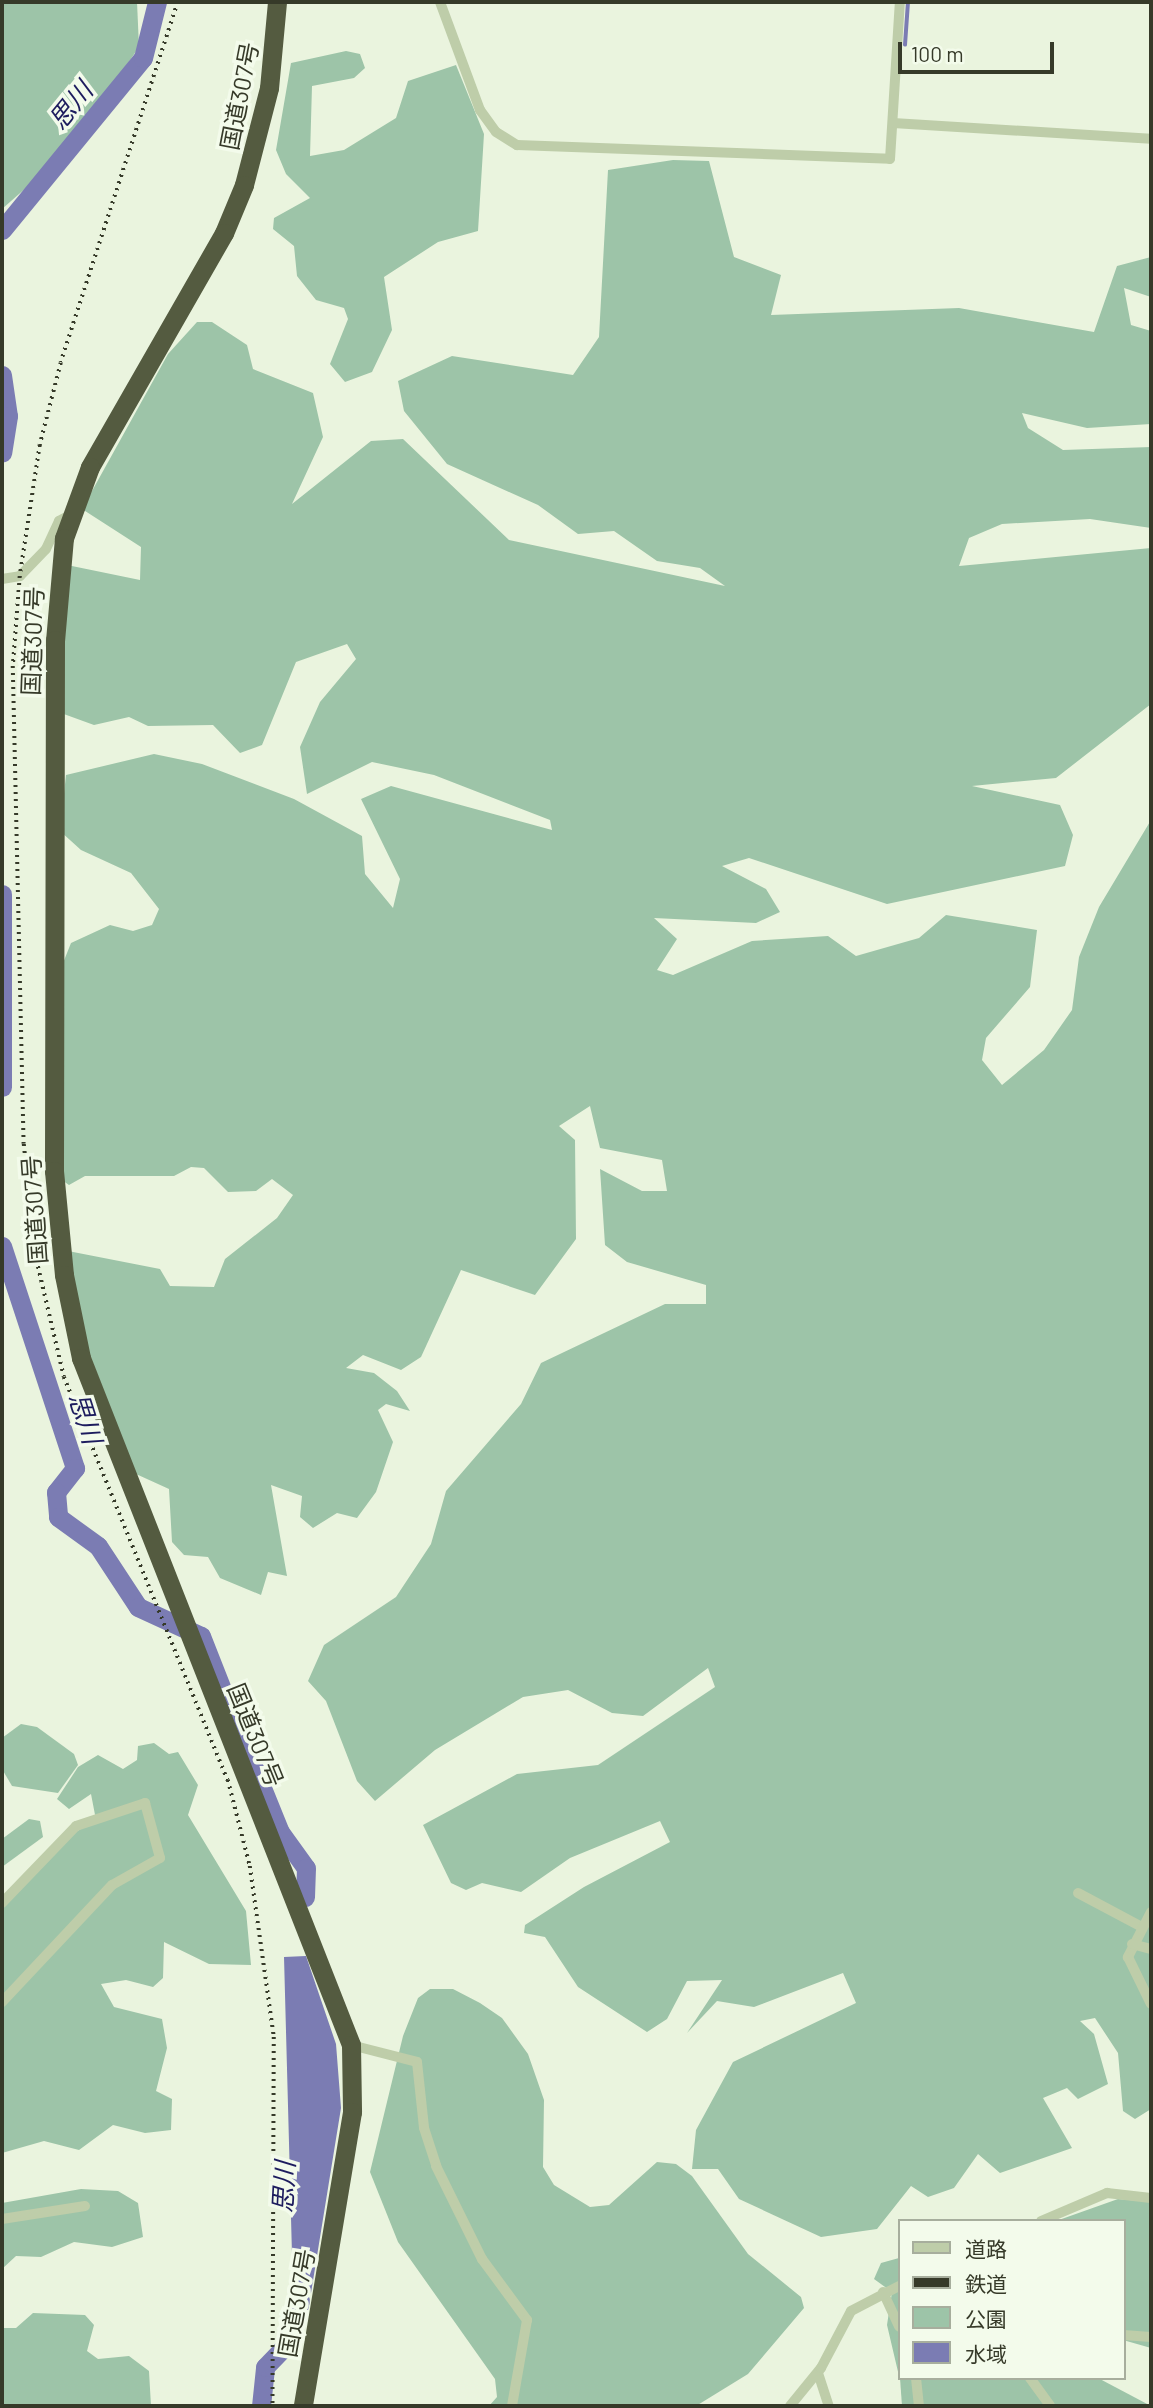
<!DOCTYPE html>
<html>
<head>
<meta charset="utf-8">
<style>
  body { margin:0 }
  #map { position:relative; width:1153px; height:2408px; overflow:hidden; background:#eaf4de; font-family:Barlow,"Noto Sans JP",sans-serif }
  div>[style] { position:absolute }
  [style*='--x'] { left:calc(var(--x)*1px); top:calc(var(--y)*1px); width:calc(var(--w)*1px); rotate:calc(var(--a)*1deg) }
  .green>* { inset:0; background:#9dc4a8 }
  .water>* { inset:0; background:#7b7cb3 }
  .stream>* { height:3.5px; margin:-1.75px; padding:0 1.75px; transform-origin:1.75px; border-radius:1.75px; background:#7b7cb3 }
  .river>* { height:19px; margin:-9.5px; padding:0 9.5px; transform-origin:9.5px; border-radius:9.5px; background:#7b7cb3 }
  .street>* { height:10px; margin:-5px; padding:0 5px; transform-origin:5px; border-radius:5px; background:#becda9 }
  .highway>* { height:19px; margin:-9.5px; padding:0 9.5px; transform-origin:9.5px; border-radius:9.5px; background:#545b40 }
  .rail>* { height:3.5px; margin-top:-1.75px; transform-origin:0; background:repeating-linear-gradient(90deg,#363a29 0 2px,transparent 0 7px) }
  span { translate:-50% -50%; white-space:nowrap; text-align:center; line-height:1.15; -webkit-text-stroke:7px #f3fbeb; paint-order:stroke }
  .street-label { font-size:24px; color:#363a29 }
  .water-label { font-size:26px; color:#1d1c5e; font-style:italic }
  .frame { position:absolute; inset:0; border:4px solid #363a29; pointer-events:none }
  .legend { position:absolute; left:898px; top:2219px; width:228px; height:161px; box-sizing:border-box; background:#f3fbeb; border:2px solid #a7ae9d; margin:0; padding:9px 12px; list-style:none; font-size:21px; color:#363a29 }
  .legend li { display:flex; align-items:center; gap:14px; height:35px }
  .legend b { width:35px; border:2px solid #a7ae9d }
  .scale { position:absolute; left:898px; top:42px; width:156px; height:32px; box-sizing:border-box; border:4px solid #363a29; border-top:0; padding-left:9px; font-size:21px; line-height:24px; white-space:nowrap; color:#363a29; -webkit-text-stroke:5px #f3fbeb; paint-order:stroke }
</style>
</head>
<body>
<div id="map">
  <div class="green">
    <div style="clip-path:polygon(2px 2px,137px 2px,139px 47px,69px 150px,2px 209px)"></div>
    <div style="clip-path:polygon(346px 51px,360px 54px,365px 68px,354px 78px,312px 86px,310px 156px,344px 150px,396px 118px,408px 81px,456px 65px,484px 134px,478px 231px,438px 242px,384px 277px,392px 330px,372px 372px,345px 382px,330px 364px,348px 319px,344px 308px,316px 300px,297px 276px,294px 246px,273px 229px,274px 218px,310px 198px,286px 174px,276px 150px,291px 63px)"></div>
    <div style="clip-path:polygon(673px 160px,709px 161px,734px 257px,781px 275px,771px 315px,959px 308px,1094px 332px,1117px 266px,1151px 257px,1151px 297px,1124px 288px,1131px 325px,1151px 331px,1151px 424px,1087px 428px,1022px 413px,1028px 428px,1063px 450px,1151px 447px,1151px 528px,1090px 519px,1002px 524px,969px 538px,959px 566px,1151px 548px,1151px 704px,1056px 778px,972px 786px,1060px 805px,1073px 835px,1065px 866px,887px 904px,749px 858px,722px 866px,766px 889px,780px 912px,756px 923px,654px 918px,677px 939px,657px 970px,673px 975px,752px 941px,828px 936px,856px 956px,919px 938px,946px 915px,1037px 930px,1030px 987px,986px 1038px,982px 1060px,1002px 1085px,1044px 1050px,1072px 1010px,1079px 957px,1099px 907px,1151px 820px,1151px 2109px,1135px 2119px,1123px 2111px,1118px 2053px,1095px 2018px,1080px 2021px,1094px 2034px,1108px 2084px,1078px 2099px,1067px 2088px,1043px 2098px,1072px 2148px,1000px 2173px,978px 2154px,954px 2188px,928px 2197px,911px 2186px,877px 2229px,821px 2237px,739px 2199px,718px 2169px,692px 2169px,696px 2130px,733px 2062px,856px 2003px,843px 1973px,754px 2007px,717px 2001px,687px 2033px,722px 1980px,687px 1981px,667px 2019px,647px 2032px,578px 1987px,545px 1937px,524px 1933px,525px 1925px,584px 1887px,670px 1842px,660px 1821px,570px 1858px,521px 1892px,482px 1883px,466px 1890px,451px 1883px,423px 1825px,517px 1774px,598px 1765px,715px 1687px,708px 1668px,643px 1716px,612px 1713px,568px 1690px,523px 1697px,435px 1750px,375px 1801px,357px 1781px,326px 1701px,308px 1681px,324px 1645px,396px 1597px,431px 1544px,446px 1491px,521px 1404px,541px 1363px,665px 1304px,706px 1304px,706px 1285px,627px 1262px,605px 1245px,600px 1169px,642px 1191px,667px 1191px,662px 1160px,600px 1148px,590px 1106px,559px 1126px,575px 1140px,576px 1239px,535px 1295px,461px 1270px,421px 1357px,401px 1370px,363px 1355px,346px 1368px,374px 1373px,397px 1391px,410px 1411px,386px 1404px,378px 1410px,393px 1442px,376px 1492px,357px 1518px,337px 1513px,313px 1528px,300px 1517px,302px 1496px,271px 1485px,287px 1576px,268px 1572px,261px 1595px,220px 1578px,208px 1557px,184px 1555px,172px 1542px,169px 1489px,136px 1474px,81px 1332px,68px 1251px,160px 1269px,170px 1286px,214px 1287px,225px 1259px,277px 1218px,293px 1195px,272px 1179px,256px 1191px,228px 1192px,204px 1168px,191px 1167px,174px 1176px,85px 1176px,69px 1185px,59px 1178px,61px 968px,71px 943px,110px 925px,133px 931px,152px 925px,159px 909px,131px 873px,81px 850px,60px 831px,66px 775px,154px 754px,202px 764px,294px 799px,362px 836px,365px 874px,393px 908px,400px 879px,361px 799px,391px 786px,552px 830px,550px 820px,434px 775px,372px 762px,307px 794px,300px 747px,320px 702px,356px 659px,347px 644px,296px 662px,262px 745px,240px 753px,213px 725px,148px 726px,129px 717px,94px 725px,61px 713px,67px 565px,140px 580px,141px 547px,82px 509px,168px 354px,197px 322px,212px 322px,247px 345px,253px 369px,313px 393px,323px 437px,292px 504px,371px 441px,403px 439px,509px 540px,725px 586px,700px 568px,657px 561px,614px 531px,578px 534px,538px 505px,447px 464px,404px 411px,398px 381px,452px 356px,573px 375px,599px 337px,608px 170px)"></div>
    <div style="clip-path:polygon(21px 1724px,37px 1727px,74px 1754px,78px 1765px,58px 1793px,12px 1786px,2px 1769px,2px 1738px)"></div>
    <div style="clip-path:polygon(154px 1743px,169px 1754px,178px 1752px,198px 1785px,188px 1815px,246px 1911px,251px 1965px,209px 1964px,164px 1942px,163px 1978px,153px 1987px,126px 1980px,101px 1984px,114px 2007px,162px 2019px,167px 2048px,156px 2091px,172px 2099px,171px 2130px,145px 2133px,113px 2125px,79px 2150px,44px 2141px,2px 2153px,2px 1906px,74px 1833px,96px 1820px,91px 1794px,69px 1809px,57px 1799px,78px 1767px,98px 1755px,123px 1769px,137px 1760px,138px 1746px)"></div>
    <div style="clip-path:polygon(29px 1819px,40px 1821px,43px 1837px,2px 1867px,2px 1839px)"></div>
    <div style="clip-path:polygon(430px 1989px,453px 1989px,480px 2003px,502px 2018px,528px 2054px,544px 2100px,543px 2167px,554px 2185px,590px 2207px,609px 2205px,657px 2162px,676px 2164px,692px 2176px,748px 2254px,801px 2297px,804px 2308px,748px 2374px,696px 2406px,489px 2406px,497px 2397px,495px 2379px,398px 2242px,370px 2172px,403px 2036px,418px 1998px)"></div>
    <div style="clip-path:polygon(81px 2189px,118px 2191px,138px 2203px,143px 2237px,112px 2247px,74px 2242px,41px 2257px,16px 2256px,2px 2269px,2px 2203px)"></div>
    <div style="clip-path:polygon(1118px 2199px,1151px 2202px,1151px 2348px,1123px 2340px,1123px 2221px,1056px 2221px)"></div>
    <div style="clip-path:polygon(899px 2258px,899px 2376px,887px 2325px,892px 2292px,874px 2279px,881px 2263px)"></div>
    <div style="clip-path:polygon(33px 2313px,85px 2315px,94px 2325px,87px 2351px,98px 2359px,129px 2356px,149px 2371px,151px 2406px,2px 2406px,2px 2328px,16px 2328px)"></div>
    <div style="clip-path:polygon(900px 2378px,1098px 2378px,1151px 2406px,902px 2406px)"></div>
  </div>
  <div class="water">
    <div style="clip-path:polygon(306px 1956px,336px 2044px,341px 2108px,311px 2293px,303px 2296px,293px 2324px,299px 2296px,293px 2292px,284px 1957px)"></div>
  </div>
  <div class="stream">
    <div style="--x:905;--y:45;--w:43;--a:-86"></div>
  </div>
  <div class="river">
    <div style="--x:2;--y:230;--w:222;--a:-50.7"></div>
    <div style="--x:143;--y:58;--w:58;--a:-76"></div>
    <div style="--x:2;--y:375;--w:41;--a:81.7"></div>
    <div style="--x:8;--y:416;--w:37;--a:99"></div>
    <div style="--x:2;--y:894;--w:193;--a:90"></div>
    <div style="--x:2;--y:1246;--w:234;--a:71.8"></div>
    <div style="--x:75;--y:1468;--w:31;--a:128"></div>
    <div style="--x:56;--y:1492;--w:25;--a:85"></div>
    <div style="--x:58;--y:1517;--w:49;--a:35.9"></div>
    <div style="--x:98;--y:1546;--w:73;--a:56.7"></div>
    <div style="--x:138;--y:1607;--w:69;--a:24.7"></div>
    <div style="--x:201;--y:1636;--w:66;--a:68.5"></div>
    <div style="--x:229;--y:1706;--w:136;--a:68"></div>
    <div style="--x:280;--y:1832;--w:44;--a:54.2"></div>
    <div style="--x:306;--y:1868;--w:29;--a:92"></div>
    <div style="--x:261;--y:2406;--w:39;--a:-84"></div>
    <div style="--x:265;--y:2367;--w:36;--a:-46"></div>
    <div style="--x:290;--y:2341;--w:42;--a:-76.3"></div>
  </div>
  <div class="street">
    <div style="--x:440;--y:2;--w:115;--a:69.7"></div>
    <div style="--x:480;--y:110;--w:27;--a:54"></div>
    <div style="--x:496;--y:132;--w:25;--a:32"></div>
    <div style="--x:517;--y:145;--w:373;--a:2.1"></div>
    <div style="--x:890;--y:159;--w:157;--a:-86.4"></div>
    <div style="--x:893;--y:123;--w:258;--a:3.5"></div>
    <div style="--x:2;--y:579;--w:18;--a:-9"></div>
    <div style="--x:20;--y:576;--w:37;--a:-46"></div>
    <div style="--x:46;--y:549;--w:31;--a:-65"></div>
    <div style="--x:59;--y:521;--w:15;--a:-28"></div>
    <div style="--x:1078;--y:1893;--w:70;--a:28"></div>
    <div style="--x:2;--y:1903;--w:107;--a:-46.1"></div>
    <div style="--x:76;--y:1826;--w:73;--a:-18.4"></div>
    <div style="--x:145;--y:1803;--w:57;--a:74.7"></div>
    <div style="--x:160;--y:1858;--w:55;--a:150.6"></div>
    <div style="--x:112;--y:1885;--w:161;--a:133.2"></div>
    <div style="--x:1151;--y:1912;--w:51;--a:117.1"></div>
    <div style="--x:1128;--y:1957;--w:52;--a:63.9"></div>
    <div style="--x:1132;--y:1944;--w:20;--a:15"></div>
    <div style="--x:351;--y:2045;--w:68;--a:14.4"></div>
    <div style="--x:417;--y:2062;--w:66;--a:83.9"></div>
    <div style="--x:424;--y:2128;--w:40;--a:72"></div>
    <div style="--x:436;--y:2166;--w:104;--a:63.7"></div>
    <div style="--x:482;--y:2259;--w:76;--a:53.6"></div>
    <div style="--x:527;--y:2320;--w:87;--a:99.9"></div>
    <div style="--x:2;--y:2219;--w:84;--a:-8.9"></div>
    <div style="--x:1041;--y:2221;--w:72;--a:-23"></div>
    <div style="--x:1107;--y:2193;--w:44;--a:6.5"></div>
    <div style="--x:883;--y:2292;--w:38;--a:65"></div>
    <div style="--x:1123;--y:2335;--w:28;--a:4"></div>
    <div style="--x:818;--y:2373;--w:35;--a:72"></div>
    <div style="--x:916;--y:2378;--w:28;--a:84"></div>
    <div style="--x:1030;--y:2378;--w:34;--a:54"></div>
    <div style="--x:790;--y:2406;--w:49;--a:-50.8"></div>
    <div style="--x:821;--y:2368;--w:64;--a:-62.2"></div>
    <div style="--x:851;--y:2311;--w:54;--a:-27.5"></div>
  </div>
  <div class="highway">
    <div style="--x:277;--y:2;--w:86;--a:95.3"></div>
    <div style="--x:269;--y:88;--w:100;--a:104.5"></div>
    <div style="--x:244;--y:185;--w:52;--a:112.6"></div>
    <div style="--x:224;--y:233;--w:270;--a:119.8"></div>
    <div style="--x:90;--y:467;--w:76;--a:110.1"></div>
    <div style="--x:64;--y:538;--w:102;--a:95"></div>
    <div style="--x:55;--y:640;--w:531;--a:90.11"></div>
    <div style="--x:54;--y:1171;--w:104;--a:84.5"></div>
    <div style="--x:64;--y:1275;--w:85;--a:78.4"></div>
    <div style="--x:81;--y:1358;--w:738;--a:68.54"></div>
    <div style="--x:351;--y:2045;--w:67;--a:89.1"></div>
    <div style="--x:352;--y:2112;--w:298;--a:99.5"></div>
  </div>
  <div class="rail">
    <div style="--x:178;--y:2;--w:379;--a:108"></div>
    <div style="--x:61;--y:363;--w:85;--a:104.4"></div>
    <div style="--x:40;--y:445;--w:133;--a:98.7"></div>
    <div style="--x:20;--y:576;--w:90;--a:94.4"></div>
    <div style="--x:13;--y:666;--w:478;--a:88.7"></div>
    <div style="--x:24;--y:1144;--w:110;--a:84.2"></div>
    <div style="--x:35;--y:1253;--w:127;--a:76.8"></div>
    <div style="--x:64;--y:1377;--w:435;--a:67.9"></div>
    <div style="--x:228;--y:1780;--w:89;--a:75.7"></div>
    <div style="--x:250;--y:1866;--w:173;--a:82"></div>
    <div style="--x:274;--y:2037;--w:369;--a:90.2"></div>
  </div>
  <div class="street-label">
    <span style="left:239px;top:96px;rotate:-79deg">国道307号</span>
    <span style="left:32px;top:641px;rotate:-88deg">国道307号</span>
    <span style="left:34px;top:1210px;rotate:-94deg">国道307号</span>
    <span style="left:256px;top:1735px;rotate:68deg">国道307号</span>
    <span style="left:296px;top:2303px;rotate:-80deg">国道307号</span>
  </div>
  <div class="water-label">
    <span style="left:70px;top:105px;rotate:-51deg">思川</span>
    <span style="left:86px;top:1418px;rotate:72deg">思川</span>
    <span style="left:283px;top:2187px;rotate:-87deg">思川</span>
  </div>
  <div class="frame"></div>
  <ul class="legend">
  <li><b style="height:9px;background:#becda9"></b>道路</li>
  <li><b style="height:9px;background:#363a29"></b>鉄道</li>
  <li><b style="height:19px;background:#9dc4a8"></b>公園</li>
  <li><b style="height:19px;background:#7b7cb3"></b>水域</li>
  </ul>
  <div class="scale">100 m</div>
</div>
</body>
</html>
